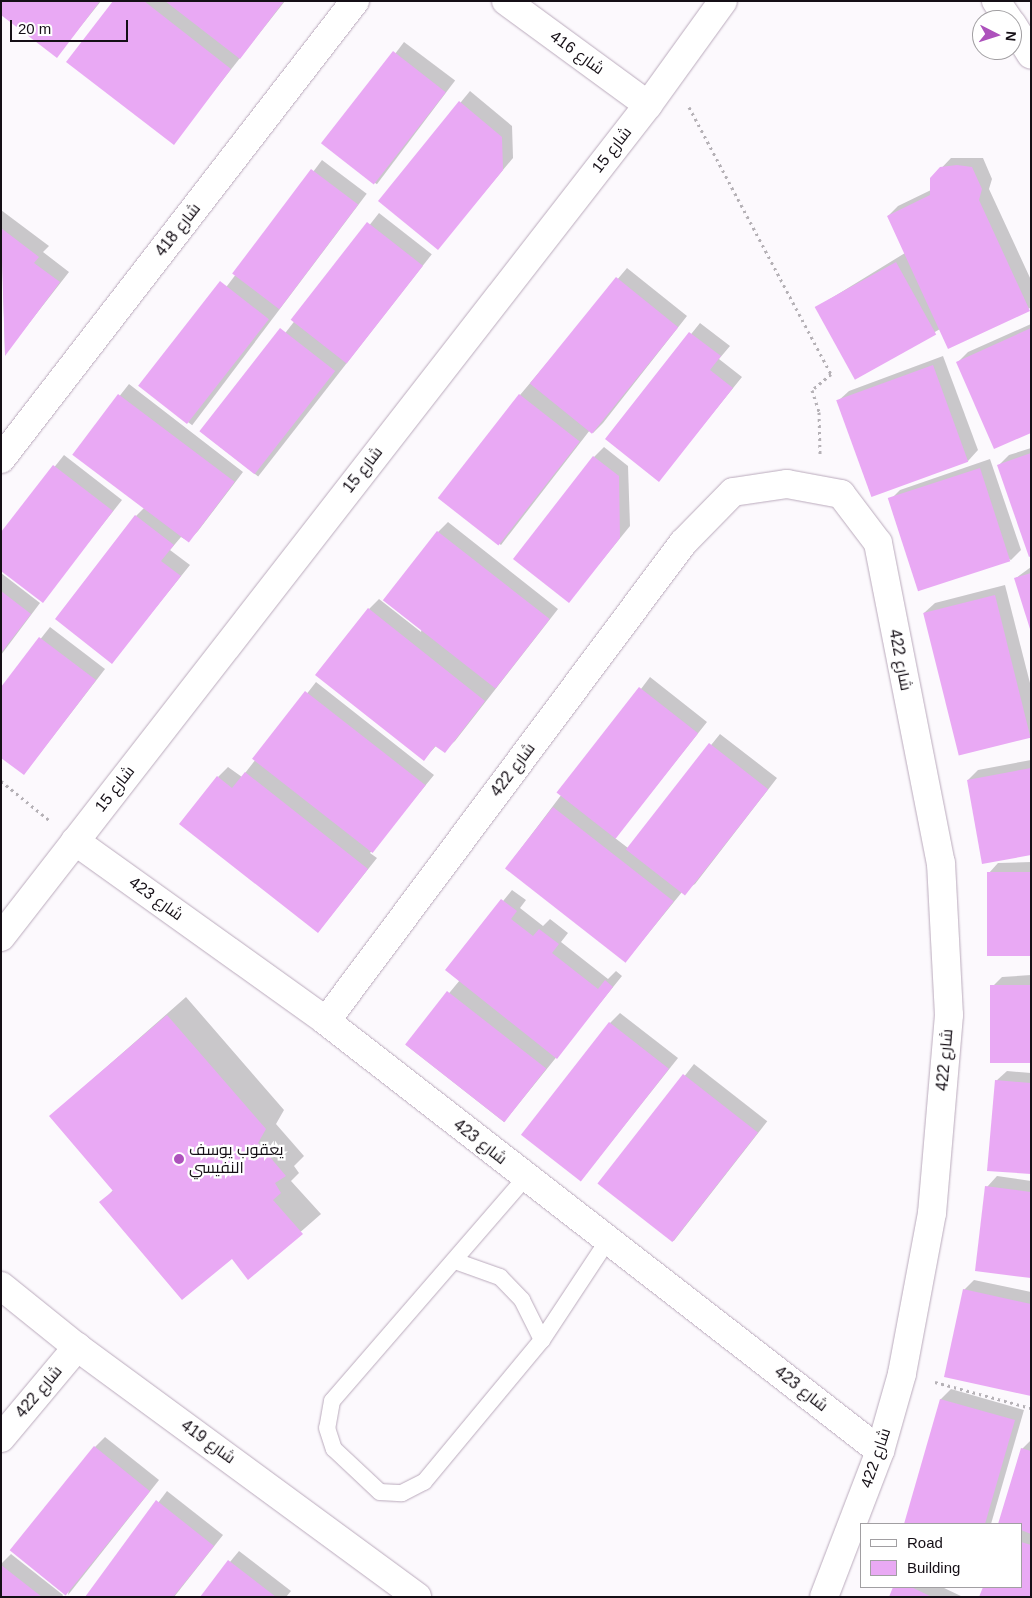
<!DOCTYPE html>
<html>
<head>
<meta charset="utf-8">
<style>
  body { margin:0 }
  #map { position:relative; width:1032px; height:1598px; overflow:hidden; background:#fcf9fd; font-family:Helvetica,Cairo,sans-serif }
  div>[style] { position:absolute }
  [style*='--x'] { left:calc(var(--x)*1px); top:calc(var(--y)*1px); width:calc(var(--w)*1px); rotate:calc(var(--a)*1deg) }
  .shadow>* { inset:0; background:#0003; transform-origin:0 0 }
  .building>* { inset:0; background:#e9a9f4; transform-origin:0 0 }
  .path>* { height:3px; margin-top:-1.5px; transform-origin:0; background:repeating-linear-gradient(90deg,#b5b1b6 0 2.5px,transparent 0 6.5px) }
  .roads { filter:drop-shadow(0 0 1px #baaabc) drop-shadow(0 0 1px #baaabc) }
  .service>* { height:16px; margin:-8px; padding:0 8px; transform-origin:8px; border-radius:8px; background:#fff }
  .minor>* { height:28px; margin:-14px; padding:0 14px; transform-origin:14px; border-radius:14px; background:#fff }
  .tertiary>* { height:28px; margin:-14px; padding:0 14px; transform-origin:14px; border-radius:14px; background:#fff }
  .dots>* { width:14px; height:14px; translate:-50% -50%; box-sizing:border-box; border:2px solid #fff; border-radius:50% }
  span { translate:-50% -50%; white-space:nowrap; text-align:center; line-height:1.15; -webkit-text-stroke:4.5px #fff; paint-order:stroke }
  .street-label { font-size:16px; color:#150f16 }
  .poi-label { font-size:16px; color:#150f16 }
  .left { translate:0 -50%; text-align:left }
  .frame { position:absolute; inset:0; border:2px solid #150f16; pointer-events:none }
  .legend { position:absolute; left:860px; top:1523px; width:162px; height:65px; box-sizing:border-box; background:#fff; border:1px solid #a19fa2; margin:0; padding:6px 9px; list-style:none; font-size:15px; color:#150f16 }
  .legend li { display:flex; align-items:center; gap:10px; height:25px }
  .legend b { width:25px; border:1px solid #a19fa2 }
  .north { position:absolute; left:972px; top:10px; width:50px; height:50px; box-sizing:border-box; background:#fff; border:1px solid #a19fa2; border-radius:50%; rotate:95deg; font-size:14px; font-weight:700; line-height:20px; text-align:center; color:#150f16 }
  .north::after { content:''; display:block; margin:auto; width:18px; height:22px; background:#ad52bc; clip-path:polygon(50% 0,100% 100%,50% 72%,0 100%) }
  .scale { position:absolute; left:10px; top:20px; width:118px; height:22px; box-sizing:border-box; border:2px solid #150f16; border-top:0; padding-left:6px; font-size:15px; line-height:18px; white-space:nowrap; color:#150f16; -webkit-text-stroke:4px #fff; paint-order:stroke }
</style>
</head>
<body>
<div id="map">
  <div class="shadow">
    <div style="clip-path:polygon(1px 1px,101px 1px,57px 56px)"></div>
    <div style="clip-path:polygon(115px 1px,285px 1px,173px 143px)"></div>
    <div style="left:404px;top:42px;width:64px;height:130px;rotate:37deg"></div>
    <div style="clip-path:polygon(470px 91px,512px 126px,513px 158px,438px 248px,380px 201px)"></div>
    <div style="clip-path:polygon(951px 158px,983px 158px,992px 179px,989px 189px,1031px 280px,1031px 308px,940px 329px,856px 378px,817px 307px,905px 253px,888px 216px,898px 206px,931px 190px,931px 179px)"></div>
    <div style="left:322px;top:160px;width:56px;height:290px;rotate:37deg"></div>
    <div style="clip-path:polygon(1px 210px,49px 246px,43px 252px,69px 272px,5px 354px)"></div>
    <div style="left:379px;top:213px;width:67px;height:282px;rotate:38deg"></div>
    <div style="clip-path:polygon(627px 268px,687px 316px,603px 423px,593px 433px,590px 430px,501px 545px,441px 499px,520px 395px)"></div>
    <div style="clip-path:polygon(700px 323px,730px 346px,719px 359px,742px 377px,659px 480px,607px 439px)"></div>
    <div style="clip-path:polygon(1031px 324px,1031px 431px,958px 362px,968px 352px)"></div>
    <div style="clip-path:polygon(943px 356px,978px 450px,968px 461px,838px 401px,849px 391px)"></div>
    <div style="clip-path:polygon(129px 384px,243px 472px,198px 531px,188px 541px,181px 537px,170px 550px,190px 565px,112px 662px,136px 516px,144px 508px,74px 454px)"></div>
    <div style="clip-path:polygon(604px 447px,628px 466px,630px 526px,569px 601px,594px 457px)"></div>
    <div style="clip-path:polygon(1031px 448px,1031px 555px,999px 465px,1009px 455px)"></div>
    <div style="clip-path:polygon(64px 455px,122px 500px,42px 601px,1px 534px)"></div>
    <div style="clip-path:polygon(990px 459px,1021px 550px,1011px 560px,890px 500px,900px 490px)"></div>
    <div style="clip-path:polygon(448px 522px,558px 609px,455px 741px,444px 751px,437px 745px,424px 759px,369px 609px,379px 599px,421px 632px,438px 532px)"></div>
    <div style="clip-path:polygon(1031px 567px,1031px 626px,1016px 578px)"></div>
    <div style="clip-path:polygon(1px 573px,40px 603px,1px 655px)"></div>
    <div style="clip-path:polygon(1005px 585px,1031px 687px,1030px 737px,924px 613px,935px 603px)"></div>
    <div style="clip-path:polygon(50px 627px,105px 669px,24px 774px,1px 689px)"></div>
    <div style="clip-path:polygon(650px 677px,707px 722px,615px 838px,628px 848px,720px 734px,777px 778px,695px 884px,682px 892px,626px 961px,507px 867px)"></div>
    <div style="clip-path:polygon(316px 682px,434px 775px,370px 853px,377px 858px,318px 932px,218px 777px,228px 767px,242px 777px)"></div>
    <div style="clip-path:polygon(1031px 760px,1031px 854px,968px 780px,978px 770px)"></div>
    <div style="clip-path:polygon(1031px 862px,1031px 954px,988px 874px,998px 863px)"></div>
    <div style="clip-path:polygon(512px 890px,526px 900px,520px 908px,543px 926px,550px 919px,568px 933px,561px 942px,608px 979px,616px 971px,622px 976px,504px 1122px,406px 1045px,460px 980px,447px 970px)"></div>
    <div style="clip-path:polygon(1031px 975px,1031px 1061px,992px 987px,1002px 977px)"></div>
    <div style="clip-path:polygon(186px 997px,284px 1110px,276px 1124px,304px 1156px,294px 1166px,299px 1173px,291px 1181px,321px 1214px,248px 1278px,232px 1258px,101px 1203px,114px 1189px,51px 1116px)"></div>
    <div style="clip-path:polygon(620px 1013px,678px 1058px,581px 1180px,610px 1023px)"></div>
    <div style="left:694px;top:1064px;width:93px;height:152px;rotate:38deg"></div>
    <div style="clip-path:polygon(1007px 1071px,1031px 1073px,1031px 1173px,996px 1081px)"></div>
    <div style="clip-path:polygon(997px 1176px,1031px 1181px,1031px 1277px,987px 1187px)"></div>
    <div style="clip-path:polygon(974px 1280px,1031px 1292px,1031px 1395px,964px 1290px)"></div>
    <div style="clip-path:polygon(951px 1389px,1024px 1410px,991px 1524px,905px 1524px,941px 1399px)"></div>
    <div style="clip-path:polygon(105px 1437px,159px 1480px,68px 1595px,95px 1447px)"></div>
    <div style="clip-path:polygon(1031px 1440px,1031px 1597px,980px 1597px,984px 1587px,1021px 1587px,1021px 1524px,999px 1523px,1022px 1449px)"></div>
    <div style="clip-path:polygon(167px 1491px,223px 1535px,174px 1597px,87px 1597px)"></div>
    <div style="clip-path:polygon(239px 1551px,291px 1591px,286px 1597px,201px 1597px)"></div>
    <div style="clip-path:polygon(11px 1554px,63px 1595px,62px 1597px,1px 1597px,1px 1564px)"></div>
    <div style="clip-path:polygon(895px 1587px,942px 1587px,963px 1597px,890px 1597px)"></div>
  </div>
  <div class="building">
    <div style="clip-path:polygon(1px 1px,100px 1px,57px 58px,1px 15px)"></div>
    <div style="clip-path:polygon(113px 1px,144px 1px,231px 69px,174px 145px,66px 62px)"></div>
    <div style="clip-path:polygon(165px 1px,284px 1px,240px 59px)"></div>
    <div style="left:393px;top:51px;width:67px;height:117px;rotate:38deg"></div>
    <div style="clip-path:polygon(459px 101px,502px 137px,503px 170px,438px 250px,378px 201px)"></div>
    <div style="clip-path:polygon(957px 165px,972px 167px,982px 189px,979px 200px,1030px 311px,948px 349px,887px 216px,930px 195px,930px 178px,940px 167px)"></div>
    <div style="left:311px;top:169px;width:59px;height:131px;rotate:37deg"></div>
    <div style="left:367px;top:222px;width:71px;height:124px;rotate:38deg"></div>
    <div style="clip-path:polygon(1px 228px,39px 257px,34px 263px,60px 282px,5px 356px)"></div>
    <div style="left:896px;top:262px;width:83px;height:93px;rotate:61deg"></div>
    <div style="left:616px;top:277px;width:80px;height:137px;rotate:39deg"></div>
    <div style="left:220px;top:281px;width:62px;height:133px;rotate:38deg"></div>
    <div style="left:280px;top:328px;width:70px;height:131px;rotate:38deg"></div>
    <div style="clip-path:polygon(1031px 328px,1031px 433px,994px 449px,956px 362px)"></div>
    <div style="clip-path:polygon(689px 332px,721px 356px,710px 370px,733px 388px,659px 482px,605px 439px)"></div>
    <div style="left:933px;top:365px;width:103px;height:103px;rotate:70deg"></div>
    <div style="left:118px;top:394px;width:146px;height:76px;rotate:37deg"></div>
    <div style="left:519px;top:394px;width:77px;height:132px;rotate:38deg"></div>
    <div style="clip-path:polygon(1031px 453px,1031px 556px,1029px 557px,997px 465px)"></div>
    <div style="clip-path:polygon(593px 456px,619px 476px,620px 538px,569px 603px,513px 559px)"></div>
    <div style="clip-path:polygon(53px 465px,113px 511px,43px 603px,1px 571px,1px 532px)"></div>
    <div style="left:980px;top:468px;width:98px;height:97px;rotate:72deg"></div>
    <div style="clip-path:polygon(135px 515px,174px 545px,161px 561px,181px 576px,112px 664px,55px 619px)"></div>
    <div style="left:437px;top:531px;width:143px;height:88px;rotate:38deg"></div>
    <div style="clip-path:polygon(1031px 573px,1031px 629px,1030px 629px,1014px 578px)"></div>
    <div style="clip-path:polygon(1px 591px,31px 614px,1px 653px)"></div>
    <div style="left:995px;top:595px;width:147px;height:74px;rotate:76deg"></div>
    <div style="clip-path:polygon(368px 608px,485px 701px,445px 753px,435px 746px,424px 761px,315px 675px)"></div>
    <div style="clip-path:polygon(39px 637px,96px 680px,24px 775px,1px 758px,1px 687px)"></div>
    <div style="left:639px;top:687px;width:75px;height:134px;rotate:38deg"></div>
    <div style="left:305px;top:691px;width:153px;height:86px;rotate:38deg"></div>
    <div style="left:709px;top:743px;width:75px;height:135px;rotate:38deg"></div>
    <div style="clip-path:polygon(1031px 768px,1031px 855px,982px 864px,967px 780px)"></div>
    <div style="clip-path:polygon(245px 772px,368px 869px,318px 933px,179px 824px,217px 776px,232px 788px)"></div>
    <div style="left:553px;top:807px;width:153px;height:78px;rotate:38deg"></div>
    <div style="left:1031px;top:872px;width:84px;height:44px;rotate:90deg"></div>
    <div style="clip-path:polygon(501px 899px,517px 911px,511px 919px,533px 936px,539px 929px,559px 944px,552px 953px,598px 989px,605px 980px,613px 987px,557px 1059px,445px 970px)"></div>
    <div style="left:1031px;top:985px;width:78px;height:41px;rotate:90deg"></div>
    <div style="left:447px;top:991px;width:126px;height:68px;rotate:38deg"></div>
    <div style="clip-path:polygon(167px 1015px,266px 1129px,258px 1143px,286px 1176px,275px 1183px,281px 1193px,273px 1200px,303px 1234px,248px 1280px,232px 1259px,182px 1300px,99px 1202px,113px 1191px,49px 1116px)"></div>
    <div style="left:609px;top:1022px;width:76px;height:143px;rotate:38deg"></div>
    <div style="left:683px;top:1074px;width:95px;height:139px;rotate:38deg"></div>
    <div style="clip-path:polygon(995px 1080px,1031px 1083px,1031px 1174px,987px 1171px)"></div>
    <div style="clip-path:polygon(985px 1186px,1031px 1192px,1031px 1278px,975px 1271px)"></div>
    <div style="clip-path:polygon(963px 1289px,1031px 1304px,1031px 1396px,944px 1377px)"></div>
    <div style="clip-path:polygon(940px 1399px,1015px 1420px,985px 1524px,904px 1524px)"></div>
    <div style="left:94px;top:1446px;width:72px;height:134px;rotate:39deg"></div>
    <div style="clip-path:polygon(1021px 1448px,1031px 1451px,1031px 1534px,1021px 1530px,1021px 1524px,998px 1524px)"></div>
    <div style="clip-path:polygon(156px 1500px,214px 1546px,173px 1597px,85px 1597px)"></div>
    <div style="clip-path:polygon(1021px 1542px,1031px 1545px,1031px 1597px,979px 1597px,983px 1587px,1021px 1587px)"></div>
    <div style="clip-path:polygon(228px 1560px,276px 1597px,200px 1597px)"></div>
    <div style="clip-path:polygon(1px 1565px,42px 1597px,1px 1597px)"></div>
    <div style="clip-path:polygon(893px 1587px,911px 1587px,932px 1597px,889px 1597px)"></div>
  </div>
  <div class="path">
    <div style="--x:689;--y:107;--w:302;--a:62"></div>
    <div style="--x:831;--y:374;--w:25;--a:140"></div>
    <div style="--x:812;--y:390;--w:23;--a:72"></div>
    <div style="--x:819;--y:412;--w:42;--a:88.6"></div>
    <div style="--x:1;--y:781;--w:62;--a:39.1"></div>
    <div style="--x:935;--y:1382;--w:99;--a:15.2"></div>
  </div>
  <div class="roads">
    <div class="service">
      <div style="--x:526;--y:1177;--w:296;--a:130.9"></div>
      <div style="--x:332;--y:1401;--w:27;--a:100"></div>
      <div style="--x:327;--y:1428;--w:22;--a:72"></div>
      <div style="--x:334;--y:1449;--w:63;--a:43.1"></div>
      <div style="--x:380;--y:1492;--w:22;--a:3"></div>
      <div style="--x:402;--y:1493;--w:25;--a:-27"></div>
      <div style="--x:424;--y:1482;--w:185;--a:-50.3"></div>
      <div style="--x:542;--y:1340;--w:120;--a:-56.6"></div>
      <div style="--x:455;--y:1261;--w:48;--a:19.6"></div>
      <div style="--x:500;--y:1277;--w:32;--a:46"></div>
      <div style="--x:522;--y:1300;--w:45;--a:63.4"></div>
    </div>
    <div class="minor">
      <div style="--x:506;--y:1;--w:176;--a:36.2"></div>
      <div style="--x:1;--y:459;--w:579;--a:-52.3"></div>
      <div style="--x:75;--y:841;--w:309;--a:35.6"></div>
      <div style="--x:326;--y:1021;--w:701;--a:37.82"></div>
      <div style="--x:1;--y:937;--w:1054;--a:-52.13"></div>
      <div style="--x:648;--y:105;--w:128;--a:-54.2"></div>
      <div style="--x:326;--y:1021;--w:597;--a:-53.25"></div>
      <div style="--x:683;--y:543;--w:71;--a:-45.6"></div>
      <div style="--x:733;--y:492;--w:55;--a:-8.4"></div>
      <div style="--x:787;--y:484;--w:55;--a:10.5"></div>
      <div style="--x:841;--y:494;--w:61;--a:52.9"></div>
      <div style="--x:878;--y:543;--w:326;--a:78.9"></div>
      <div style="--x:941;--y:863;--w:152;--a:87"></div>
      <div style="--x:949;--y:1015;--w:199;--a:94.9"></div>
      <div style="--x:932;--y:1213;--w:164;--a:100.6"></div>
      <div style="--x:902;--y:1374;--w:80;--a:105.9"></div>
      <div style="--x:880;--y:1451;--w:156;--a:111"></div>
      <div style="--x:1;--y:1286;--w:97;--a:38.8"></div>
      <div style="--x:77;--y:1347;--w:422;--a:36.3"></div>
      <div style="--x:1;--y:1438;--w:119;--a:-50.1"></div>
    </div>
    <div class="tertiary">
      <div style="--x:996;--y:1;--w:23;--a:56"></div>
      <div style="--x:1012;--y:24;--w:36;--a:58"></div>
    </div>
  </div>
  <div class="dots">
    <div style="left:179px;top:1159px;background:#ad52bc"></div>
  </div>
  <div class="street-label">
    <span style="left:577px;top:53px;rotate:36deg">شارع 416</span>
    <span style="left:612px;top:150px;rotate:-52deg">شارع 15</span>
    <span style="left:178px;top:230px;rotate:-52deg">شارع 418</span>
    <span style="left:363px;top:470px;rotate:-52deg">شارع 15</span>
    <span style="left:900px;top:660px;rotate:79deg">شارع 422</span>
    <span style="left:513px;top:770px;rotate:-53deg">شارع 422</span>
    <span style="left:115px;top:789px;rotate:-52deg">شارع 15</span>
    <span style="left:156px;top:899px;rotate:36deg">شارع 423</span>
    <span style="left:945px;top:1060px;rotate:-85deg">شارع 422</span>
    <span style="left:480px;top:1142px;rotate:38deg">شارع 423</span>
    <span style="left:801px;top:1389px;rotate:38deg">شارع 423</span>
    <span style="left:39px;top:1392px;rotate:-50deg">شارع 422</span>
    <span style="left:208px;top:1442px;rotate:36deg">شارع 419</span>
    <span style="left:876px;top:1458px;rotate:-71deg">شارع 422</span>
  </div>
  <div class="poi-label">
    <span class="left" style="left:189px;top:1159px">يعقوب يوسف<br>النفيسي</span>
  </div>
  <div class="frame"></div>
  <ul class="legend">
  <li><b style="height:6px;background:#fff"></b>Road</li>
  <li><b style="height:14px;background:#e9a9f4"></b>Building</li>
  </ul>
  <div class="north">N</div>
  <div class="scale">20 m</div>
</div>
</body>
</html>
